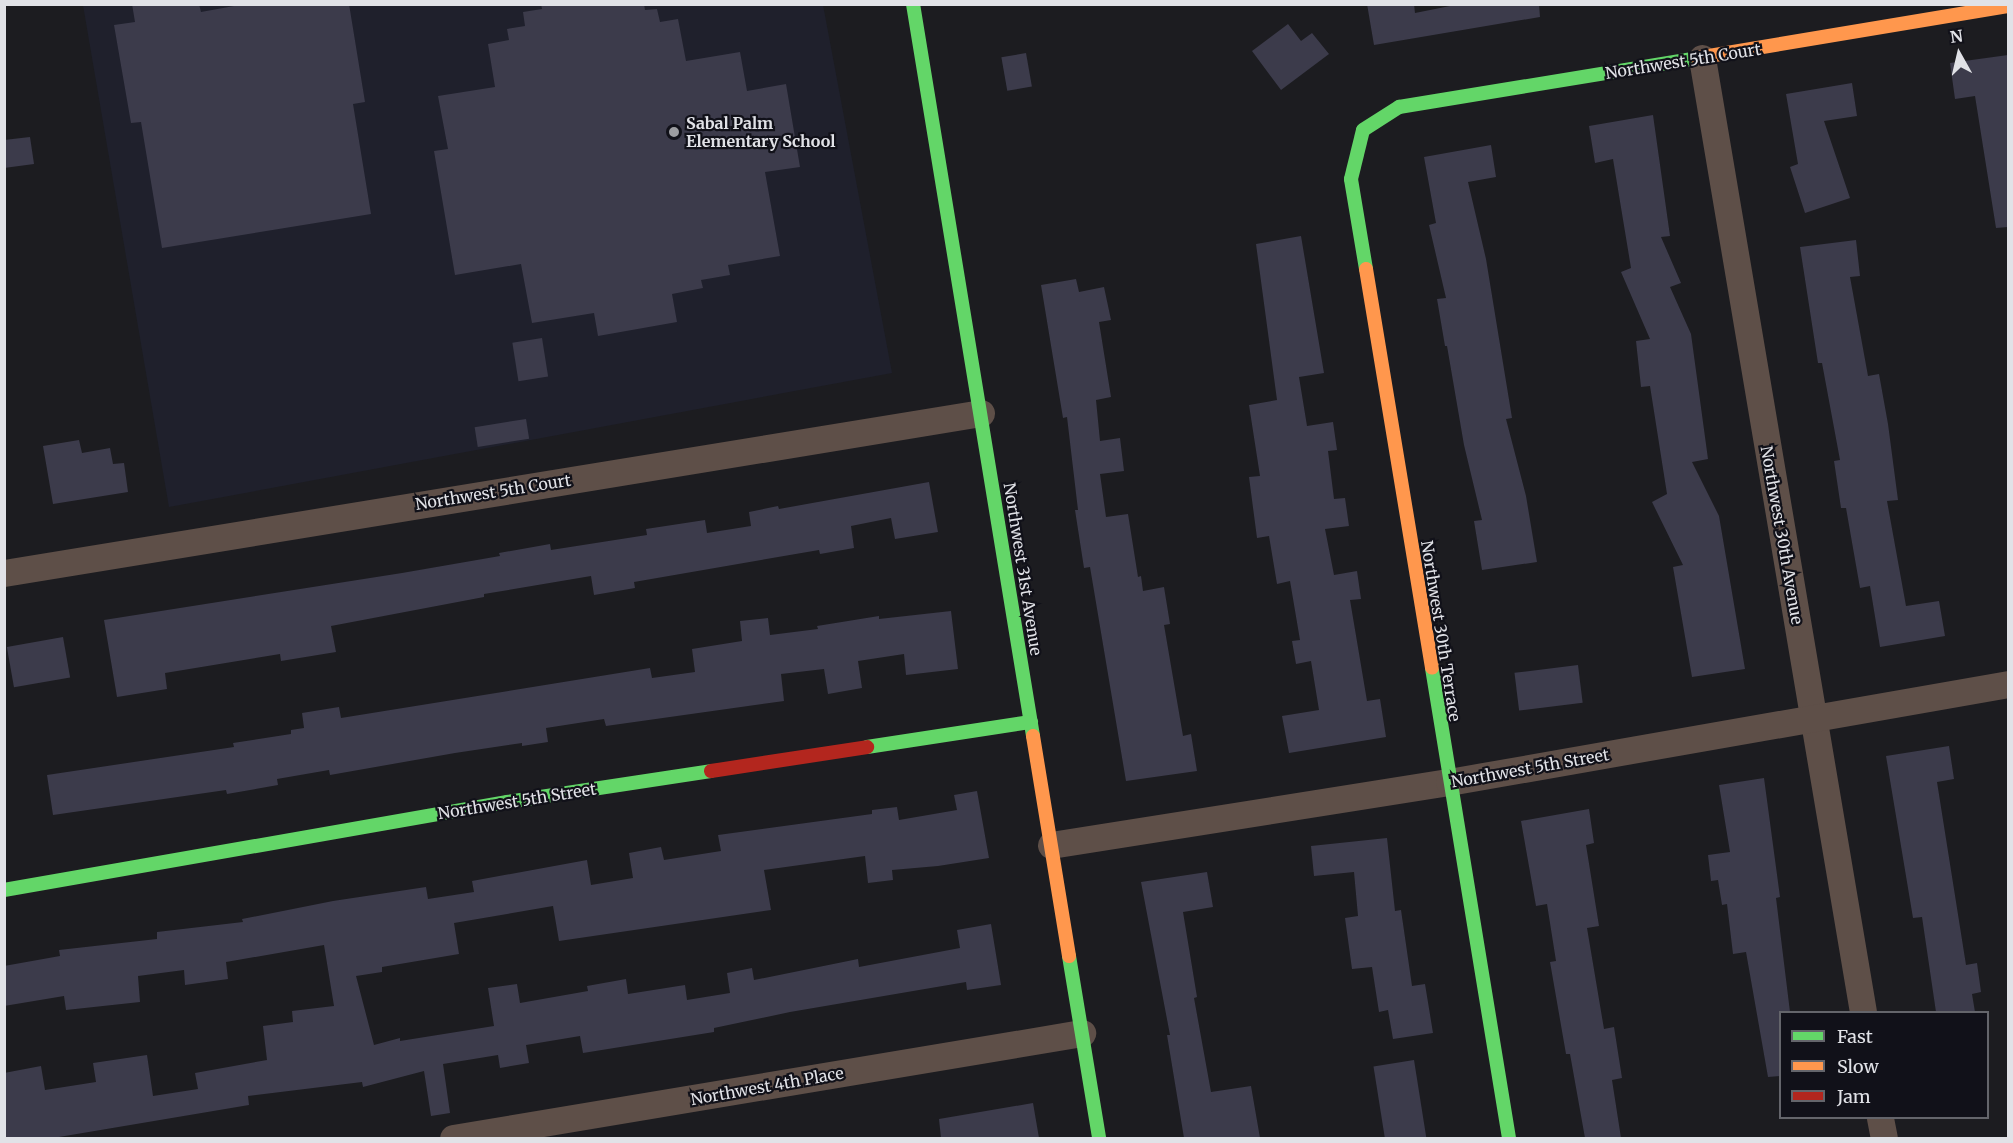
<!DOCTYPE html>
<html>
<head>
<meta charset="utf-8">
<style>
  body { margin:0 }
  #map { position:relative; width:2013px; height:1143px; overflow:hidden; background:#1c1c20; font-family:Merriweather,serif }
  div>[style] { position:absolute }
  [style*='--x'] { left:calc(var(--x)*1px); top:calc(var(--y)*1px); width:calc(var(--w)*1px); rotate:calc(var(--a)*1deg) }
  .built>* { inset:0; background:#1f202c }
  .building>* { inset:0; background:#3c3b4b; transform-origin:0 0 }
  .street>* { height:27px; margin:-13.5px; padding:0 13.5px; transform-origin:13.5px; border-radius:13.5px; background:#5e4f48 }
  .fast>* { height:14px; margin:-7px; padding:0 7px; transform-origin:7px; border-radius:7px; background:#63d668 }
  .slow>* { height:14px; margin:-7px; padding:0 7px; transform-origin:7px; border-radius:7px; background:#ff974d }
  .jam>* { height:14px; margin:-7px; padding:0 7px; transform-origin:7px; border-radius:7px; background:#b3261e }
  .dots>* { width:16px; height:16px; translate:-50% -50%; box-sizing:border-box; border:3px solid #111119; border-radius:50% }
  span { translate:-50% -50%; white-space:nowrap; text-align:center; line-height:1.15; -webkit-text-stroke:4.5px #111119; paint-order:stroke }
  .street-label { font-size:16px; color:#e1e2e7 }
  .poi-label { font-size:16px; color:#e1e2e7; font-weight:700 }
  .left { translate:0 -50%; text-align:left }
  .frame { position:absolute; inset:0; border:6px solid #e1e2e7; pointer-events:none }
  .legend { position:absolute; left:1779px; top:1011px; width:210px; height:108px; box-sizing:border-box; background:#111119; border:2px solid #64656b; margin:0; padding:8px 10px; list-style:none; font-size:18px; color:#e1e2e7 }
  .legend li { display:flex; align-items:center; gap:12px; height:30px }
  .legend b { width:30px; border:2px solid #64656b }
  .north { position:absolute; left:1929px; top:24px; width:60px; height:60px; -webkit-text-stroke:4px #111119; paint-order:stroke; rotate:352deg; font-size:16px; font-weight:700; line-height:24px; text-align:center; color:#e1e2e7 }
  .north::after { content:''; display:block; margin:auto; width:21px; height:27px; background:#e1e2e7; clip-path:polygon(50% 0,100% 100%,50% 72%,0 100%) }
</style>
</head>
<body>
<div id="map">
  <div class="built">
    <div style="clip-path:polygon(83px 5px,823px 5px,892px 373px,169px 507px)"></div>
  </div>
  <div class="building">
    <div style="clip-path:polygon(132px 4px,199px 4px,201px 12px,245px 4px,349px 4px,365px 102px,353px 104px,371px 214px,162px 248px,141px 122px,131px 123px,114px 25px,135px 22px)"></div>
    <div style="clip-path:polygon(541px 4px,644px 4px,645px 10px,657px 9px,660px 22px,678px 19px,686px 61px,740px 52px,747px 91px,786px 84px,800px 167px,765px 172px,780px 256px,728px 265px,730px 275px,701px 280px,703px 288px,672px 294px,677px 322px,598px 336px,594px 313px,532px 323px,521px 264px,455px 275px,434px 151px,448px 149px,438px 96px,495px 87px,488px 44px,509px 40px,507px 29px,525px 26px,523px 12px,542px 9px)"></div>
    <div style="clip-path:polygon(1367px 4px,1414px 4px,1415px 13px,1460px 4px,1539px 4px,1540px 17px,1374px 45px)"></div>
    <div style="clip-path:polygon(1288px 24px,1301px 41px,1312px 33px,1329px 54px,1281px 90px,1252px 51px)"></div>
    <div style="left:1026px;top:53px;width:34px;height:25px;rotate:80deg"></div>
    <div style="clip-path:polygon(2008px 55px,2008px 227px,1996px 228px,1975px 96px,1955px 99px,1950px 63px)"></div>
    <div style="clip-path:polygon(1852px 83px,1857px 116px,1824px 121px,1850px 198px,1805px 213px,1790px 167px,1798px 164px,1786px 94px)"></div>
    <div style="clip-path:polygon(1653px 115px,1670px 236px,1661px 237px,1681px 283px,1670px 287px,1691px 334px,1708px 459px,1692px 462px,1719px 516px,1745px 669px,1692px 677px,1673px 567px,1683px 565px,1652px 502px,1667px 494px,1650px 386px,1641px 387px,1636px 341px,1650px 339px,1621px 272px,1631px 268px,1613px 159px,1595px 163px,1589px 126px)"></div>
    <div style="clip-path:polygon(30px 137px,34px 164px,4px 168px,4px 140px)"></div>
    <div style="clip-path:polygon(1491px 145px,1496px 177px,1468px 182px,1486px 259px,1512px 418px,1506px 419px,1526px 496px,1537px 562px,1482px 570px,1474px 521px,1482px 520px,1464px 445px,1447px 346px,1445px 346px,1437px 299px,1446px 298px,1429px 225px,1436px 223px,1424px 157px)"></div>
    <div style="clip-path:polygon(1301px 236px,1324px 373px,1299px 377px,1307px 426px,1333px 422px,1337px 450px,1328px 451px,1334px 499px,1345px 498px,1349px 526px,1325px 529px,1334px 575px,1357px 571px,1361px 599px,1350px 600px,1367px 701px,1380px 699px,1386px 737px,1289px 753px,1282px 716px,1319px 710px,1311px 661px,1296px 664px,1292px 641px,1300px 640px,1290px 581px,1277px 584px,1269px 536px,1257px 538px,1249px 477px,1260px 476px,1249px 405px,1277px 400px,1256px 244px)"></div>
    <div style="clip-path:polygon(1856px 240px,1860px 276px,1850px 277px,1868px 376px,1879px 374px,1888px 424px,1898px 500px,1887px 501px,1906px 606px,1939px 601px,1945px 636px,1880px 647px,1870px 586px,1860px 588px,1846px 508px,1841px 508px,1834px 461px,1840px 460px,1822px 363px,1818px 363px,1800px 247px)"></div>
    <div style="clip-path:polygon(1076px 279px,1079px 292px,1104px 287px,1111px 320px,1099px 322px,1111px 397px,1096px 400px,1100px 441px,1120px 438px,1124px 471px,1100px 474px,1106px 517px,1128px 514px,1138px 577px,1141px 576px,1143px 591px,1164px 587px,1170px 624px,1164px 625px,1183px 736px,1191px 734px,1197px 771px,1126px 781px,1090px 567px,1084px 568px,1075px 510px,1078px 510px,1067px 417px,1063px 418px,1041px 285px)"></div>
    <div style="left:542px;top:338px;width:39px;height:30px;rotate:81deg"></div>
    <div style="left:526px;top:419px;width:20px;height:52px;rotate:81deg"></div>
    <div style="clip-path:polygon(79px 440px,82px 453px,110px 448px,113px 464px,124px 463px,128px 492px,53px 504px,43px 446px)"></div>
    <div style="clip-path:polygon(929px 482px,938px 532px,895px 539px,891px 518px,851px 526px,854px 548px,820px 554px,819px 550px,634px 582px,635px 588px,594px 595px,591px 576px,484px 594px,484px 597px,331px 626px,336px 652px,281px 661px,280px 654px,165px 673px,167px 689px,117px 697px,104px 620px,402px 573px,500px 556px,499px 553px,550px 544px,551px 550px,647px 535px,646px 529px,705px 520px,707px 533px,751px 526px,749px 512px,778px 506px,779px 509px)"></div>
    <div style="clip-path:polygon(951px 611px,958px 669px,906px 675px,904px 654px,858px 661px,862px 688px,828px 694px,824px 669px,781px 674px,784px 701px,606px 726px,604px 719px,546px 728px,548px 742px,522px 746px,522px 743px,455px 753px,330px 775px,329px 770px,277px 779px,278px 785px,227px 794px,226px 790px,53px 815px,47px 775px,234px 747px,233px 743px,291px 734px,291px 730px,304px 728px,302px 713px,339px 707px,341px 718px,650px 668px,652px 678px,695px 672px,692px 649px,742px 641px,740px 621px,768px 618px,770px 635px,818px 629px,817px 626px,879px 616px,879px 619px)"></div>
    <div style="left:63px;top:637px;width:41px;height:57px;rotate:80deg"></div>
    <div style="left:1578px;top:665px;width:38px;height:64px;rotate:83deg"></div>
    <div style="clip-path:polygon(1949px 746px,1954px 779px,1937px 782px,1966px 965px,1977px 963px,1981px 992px,1972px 994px,1975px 1012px,1936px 1012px,1922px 917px,1913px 918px,1886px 756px)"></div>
    <div style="clip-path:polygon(1764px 778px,1780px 897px,1776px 898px,1790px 1012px,1780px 1012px,1780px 1076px,1768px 1077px,1746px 952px,1733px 954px,1727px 904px,1722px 905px,1718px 880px,1711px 881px,1708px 855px,1730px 852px,1719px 785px)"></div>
    <div style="clip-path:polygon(977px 791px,989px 858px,938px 866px,892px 870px,893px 880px,868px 883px,865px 856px,764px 870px,771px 910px,559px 941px,553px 906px,454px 923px,459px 954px,382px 967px,382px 972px,356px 976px,374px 1045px,400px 1038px,400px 1041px,494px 1026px,488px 988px,517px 984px,520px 1003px,588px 991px,587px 986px,626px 979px,628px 994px,685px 985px,687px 1000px,730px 993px,727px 973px,752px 968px,754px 980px,858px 959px,859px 967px,960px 948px,957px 930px,991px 924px,1001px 985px,967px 990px,966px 982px,790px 1012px,714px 1028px,714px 1032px,583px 1053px,580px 1036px,526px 1045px,529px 1063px,500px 1068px,498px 1055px,443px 1064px,450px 1113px,431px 1116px,424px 1071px,363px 1087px,362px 1082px,248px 1096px,249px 1105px,53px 1138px,4px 1138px,4px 1073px,41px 1066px,45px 1090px,96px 1082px,93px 1063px,147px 1055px,153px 1096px,198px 1089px,195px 1073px,267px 1060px,263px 1026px,293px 1022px,292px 1011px,334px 1006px,324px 945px,226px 962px,228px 979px,185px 985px,184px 970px,138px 976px,140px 1002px,66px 1010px,64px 996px,4px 1006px,4px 966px,60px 956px,59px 950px,157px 939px,157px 932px,243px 922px,242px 919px,333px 901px,426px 887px,428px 899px,474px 892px,472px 881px,587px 860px,591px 885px,633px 878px,629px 853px,661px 847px,664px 860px,721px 851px,718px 835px,872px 814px,872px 810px,897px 807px,899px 820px,957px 810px,954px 795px)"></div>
    <div style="clip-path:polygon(1589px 809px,1594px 843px,1586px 845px,1599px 926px,1587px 928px,1604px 1029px,1614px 1027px,1622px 1078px,1612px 1080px,1621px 1138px,1585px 1138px,1570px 1054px,1566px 1054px,1550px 962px,1556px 961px,1547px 904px,1536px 906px,1521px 821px)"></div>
    <div style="clip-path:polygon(1387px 838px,1395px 911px,1401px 910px,1412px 986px,1425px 984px,1433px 1033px,1393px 1039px,1388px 1010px,1379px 1012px,1372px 967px,1352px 969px,1345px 918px,1358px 916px,1354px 872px,1314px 876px,1311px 846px)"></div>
    <div style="clip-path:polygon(1207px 872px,1213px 907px,1183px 912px,1197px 997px,1194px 998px,1211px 1092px,1251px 1086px,1260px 1138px,1184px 1138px,1167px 1035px,1170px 1035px,1141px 882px)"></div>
    <div style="left:1414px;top:1060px;width:79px;height:41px;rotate:81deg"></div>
    <div style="clip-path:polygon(1033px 1103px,1039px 1138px,941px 1138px,939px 1119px)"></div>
  </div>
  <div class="street">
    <div style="--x:1702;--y:58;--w:967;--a:80.42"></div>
    <div style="--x:4;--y:573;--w:990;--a:-9.3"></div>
    <div style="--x:1051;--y:845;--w:403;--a:-9"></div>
    <div style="--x:1449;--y:782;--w:568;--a:-9.94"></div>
    <div style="--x:1880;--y:1118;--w:20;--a:79"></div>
    <div style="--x:453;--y:1138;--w:638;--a:-9.48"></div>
  </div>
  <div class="fast">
    <div style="--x:913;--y:4;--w:742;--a:80.69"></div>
    <div style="--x:1366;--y:269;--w:91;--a:-99.5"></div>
    <div style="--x:1351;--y:179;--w:50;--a:-76.2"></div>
    <div style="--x:1363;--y:130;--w:43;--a:-32.6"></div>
    <div style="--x:1399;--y:107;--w:302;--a:-9.3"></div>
    <div style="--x:1432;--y:668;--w:476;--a:80.7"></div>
    <div style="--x:867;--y:747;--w:166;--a:-8.7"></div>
    <div style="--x:4;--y:890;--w:511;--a:-9.92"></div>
    <div style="--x:507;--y:802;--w:206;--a:-8.6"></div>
    <div style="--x:1069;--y:956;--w:184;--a:80.6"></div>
  </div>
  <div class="slow">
    <div style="--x:1697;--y:58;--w:315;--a:-9.5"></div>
    <div style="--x:1366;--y:269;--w:404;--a:80.6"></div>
    <div style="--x:1033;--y:736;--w:223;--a:80.7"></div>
  </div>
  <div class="jam">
    <div style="--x:711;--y:771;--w:158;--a:-8.7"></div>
  </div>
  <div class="dots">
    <div style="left:674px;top:132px;background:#9c9da1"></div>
  </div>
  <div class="street-label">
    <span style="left:1683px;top:61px;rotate:-9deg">Northwest 5th Court</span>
    <span style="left:493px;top:492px;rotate:-9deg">Northwest 5th Court</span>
    <span style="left:1782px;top:535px;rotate:80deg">Northwest 30th Avenue</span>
    <span style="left:1023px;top:569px;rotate:81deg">Northwest 31st Avenue</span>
    <span style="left:1441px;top:631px;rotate:81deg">Northwest 30th Terrace</span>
    <span style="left:1530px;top:768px;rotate:-10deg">Northwest 5th Street</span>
    <span style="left:517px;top:801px;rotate:-9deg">Northwest 5th Street</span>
    <span style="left:767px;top:1086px;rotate:-10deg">Northwest 4th Place</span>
  </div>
  <div class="poi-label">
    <span class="left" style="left:686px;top:132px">Sabal Palm<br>Elementary School</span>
  </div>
  <div class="frame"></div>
  <ul class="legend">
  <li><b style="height:8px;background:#63d668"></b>Fast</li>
  <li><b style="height:8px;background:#ff974d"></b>Slow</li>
  <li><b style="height:8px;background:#b3261e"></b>Jam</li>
  </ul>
  <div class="north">N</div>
</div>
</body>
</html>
